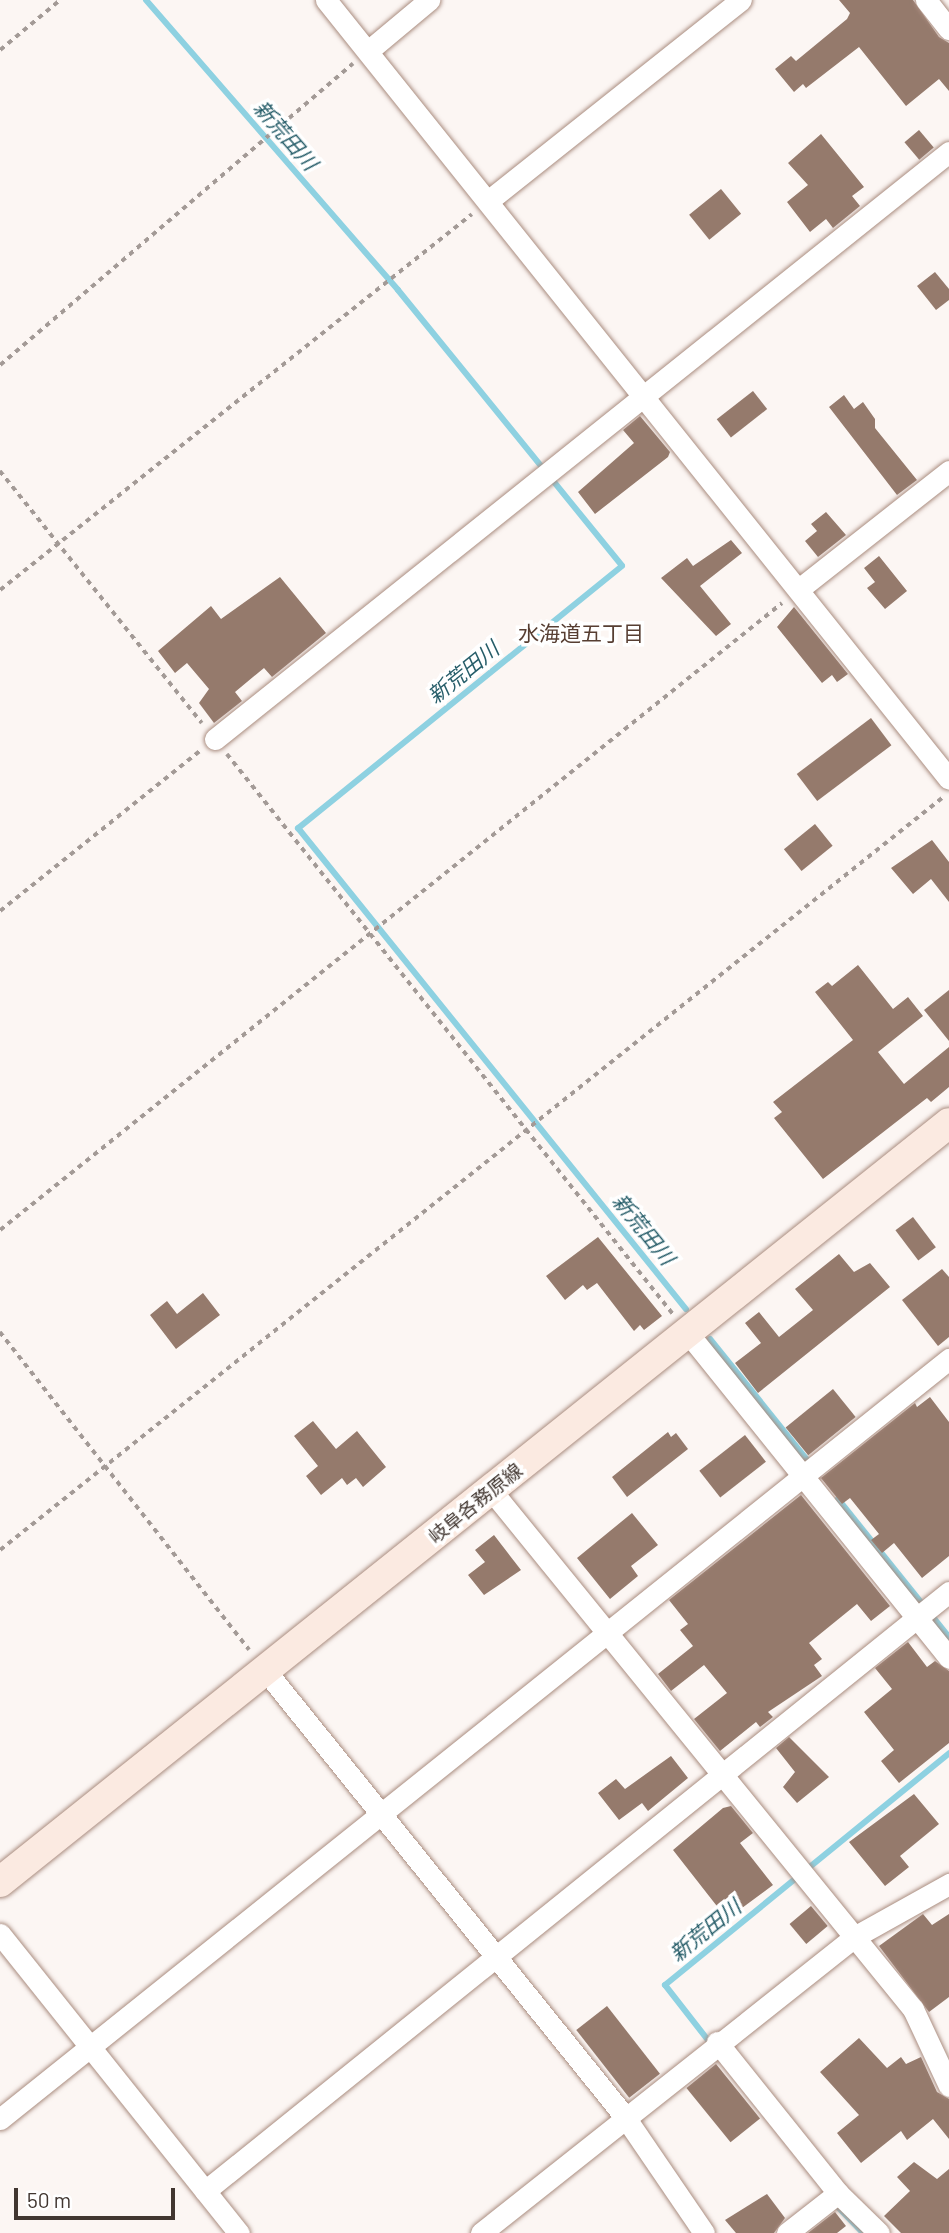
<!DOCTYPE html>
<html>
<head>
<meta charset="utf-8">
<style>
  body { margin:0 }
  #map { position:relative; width:949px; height:2233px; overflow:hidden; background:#fcf6f3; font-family:Barlow,"Noto Sans JP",sans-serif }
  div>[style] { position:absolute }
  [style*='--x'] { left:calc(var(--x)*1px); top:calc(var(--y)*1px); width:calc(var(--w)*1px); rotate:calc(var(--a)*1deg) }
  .stream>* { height:6px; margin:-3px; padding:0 3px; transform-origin:3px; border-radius:3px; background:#8ed1e1 }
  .building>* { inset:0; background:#957a6c; transform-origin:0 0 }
  .path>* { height:3.5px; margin-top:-1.75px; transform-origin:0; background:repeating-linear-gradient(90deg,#a39a96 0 5px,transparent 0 10px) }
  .roads { filter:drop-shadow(0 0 2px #aa8d80) drop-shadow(0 0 2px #aa8d80) }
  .minor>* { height:21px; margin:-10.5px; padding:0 10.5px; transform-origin:10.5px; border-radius:10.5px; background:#fff }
  .secondary>* { height:30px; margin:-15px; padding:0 15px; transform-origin:15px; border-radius:15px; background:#fbeae1 }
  span { translate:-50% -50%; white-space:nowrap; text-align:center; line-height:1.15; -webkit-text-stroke:7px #fff; paint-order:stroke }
  .street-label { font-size:19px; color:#413630 }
  .water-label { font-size:21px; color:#265d69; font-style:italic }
  .neighbourhood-label { font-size:21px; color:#573e32 }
  .scale { position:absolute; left:14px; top:2188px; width:161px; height:32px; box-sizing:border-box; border:4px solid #413630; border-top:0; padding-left:9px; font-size:21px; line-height:24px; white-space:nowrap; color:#413630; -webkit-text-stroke:5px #fff; paint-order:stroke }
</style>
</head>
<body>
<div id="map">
  <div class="stream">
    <div style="--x:146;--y:0;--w:384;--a:49"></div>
    <div style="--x:398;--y:290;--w:355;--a:50.9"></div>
    <div style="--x:622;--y:566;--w:417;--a:141"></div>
    <div style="--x:298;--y:828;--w:618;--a:51.11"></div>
    <div style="--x:710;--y:1339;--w:163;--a:51.2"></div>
    <div style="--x:838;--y:1499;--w:177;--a:51.2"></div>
    <div style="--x:711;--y:2044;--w:75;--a:-127.9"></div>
    <div style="--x:665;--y:1985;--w:367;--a:-39.2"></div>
    <div style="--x:833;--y:2202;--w:43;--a:45.9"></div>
  </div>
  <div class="building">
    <div style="clip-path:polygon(839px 0,913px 0,939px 37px,949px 43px,949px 91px,939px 79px,906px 106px,859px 47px,806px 88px,803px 84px,794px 92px,775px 69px,791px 56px,796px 61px,847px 19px,850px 13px)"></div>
    <div style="left:919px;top:130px;width:23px;height:19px;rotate:50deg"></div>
    <div style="clip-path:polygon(821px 134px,864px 187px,852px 196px,860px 206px,833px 228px,826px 219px,810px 232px,787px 202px,808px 185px,788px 163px)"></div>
    <div style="left:721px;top:189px;width:32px;height:41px;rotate:51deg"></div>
    <div style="clip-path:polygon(935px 272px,949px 289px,949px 300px,936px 310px,917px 286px)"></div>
    <div style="left:753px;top:391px;width:23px;height:46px;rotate:52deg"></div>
    <div style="clip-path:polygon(844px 395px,854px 409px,863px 402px,875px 419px,875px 428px,917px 480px,897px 495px,829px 407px)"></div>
    <div style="clip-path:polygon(640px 416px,670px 452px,668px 457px,595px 514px,578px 492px,634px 443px,623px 430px)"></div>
    <div style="clip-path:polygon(826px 512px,846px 535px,818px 557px,805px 541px,817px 531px,811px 524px)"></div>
    <div style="clip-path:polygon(731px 540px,742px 553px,700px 586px,731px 624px,716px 636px,661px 578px,687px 558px,693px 566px)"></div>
    <div style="clip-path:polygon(879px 556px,907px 591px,885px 609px,867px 588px,875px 582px,864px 568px)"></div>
    <div style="clip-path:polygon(280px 577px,326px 633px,272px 677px,264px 668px,235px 692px,242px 701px,214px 723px,199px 703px,209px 689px,187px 663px,175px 673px,158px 651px,211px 606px,221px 619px)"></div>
    <div style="clip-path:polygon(794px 607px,848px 674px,837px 682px,832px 675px,822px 683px,777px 627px)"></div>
    <div style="left:871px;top:718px;width:34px;height:93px;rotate:53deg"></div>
    <div style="left:815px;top:824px;width:28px;height:40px;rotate:51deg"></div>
    <div style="clip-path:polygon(932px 840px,949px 862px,949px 902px,931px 879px,913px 894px,891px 868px)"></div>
    <div style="clip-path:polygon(858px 965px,893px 1009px,908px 997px,923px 1016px,878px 1052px,904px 1084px,949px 1047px,949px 1087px,931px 1102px,927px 1098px,823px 1179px,774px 1118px,782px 1112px,773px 1102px,853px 1040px,815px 992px,828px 982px,832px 986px)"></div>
    <div style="clip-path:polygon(949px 990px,949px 1041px,924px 1010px)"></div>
    <div style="left:913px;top:1217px;width:38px;height:22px;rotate:53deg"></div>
    <div style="clip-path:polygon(598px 1237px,662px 1316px,644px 1330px,640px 1325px,634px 1331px,597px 1283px,587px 1290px,583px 1285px,565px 1300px,546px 1276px)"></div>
    <div style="clip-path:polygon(839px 1254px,854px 1272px,870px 1263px,890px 1287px,758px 1393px,735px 1363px,761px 1343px,745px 1323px,759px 1312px,779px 1337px,813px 1310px,795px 1289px)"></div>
    <div style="clip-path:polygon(942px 1269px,949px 1277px,949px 1337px,938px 1346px,902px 1300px)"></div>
    <div style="clip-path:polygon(203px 1293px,220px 1315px,176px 1349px,150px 1315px,167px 1301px,177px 1314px)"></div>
    <div style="left:833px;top:1389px;width:36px;height:61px;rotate:51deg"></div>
    <div style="clip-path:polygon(930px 1397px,949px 1422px,949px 1556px,922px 1578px,894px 1543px,882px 1553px,871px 1540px,879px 1534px,850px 1498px,842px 1504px,821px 1478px,915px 1403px,917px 1407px)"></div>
    <div style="clip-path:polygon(313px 1421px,336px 1449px,357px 1431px,386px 1467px,363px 1487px,356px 1478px,347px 1485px,342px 1478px,321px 1495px,306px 1476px,318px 1466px,294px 1436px)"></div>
    <div style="clip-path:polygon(668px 1432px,671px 1437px,676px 1433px,688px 1449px,627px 1497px,612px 1477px)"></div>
    <div style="left:745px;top:1435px;width:34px;height:58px;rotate:52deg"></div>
    <div style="clip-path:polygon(801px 1495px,890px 1606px,871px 1621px,857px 1604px,809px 1643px,822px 1659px,814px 1665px,822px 1676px,768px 1712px,773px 1717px,760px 1727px,756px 1722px,720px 1751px,694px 1719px,727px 1693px,704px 1665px,671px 1691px,658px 1674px,693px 1646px,680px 1630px,688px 1624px,669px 1600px)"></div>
    <div style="clip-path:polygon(632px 1513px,658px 1545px,631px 1566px,638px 1576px,610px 1599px,577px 1558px)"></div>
    <div style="clip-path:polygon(494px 1535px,521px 1570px,484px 1595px,468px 1575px,485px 1562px,475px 1550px)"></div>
    <div style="clip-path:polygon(908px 1642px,927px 1667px,935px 1661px,949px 1671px,949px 1743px,899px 1783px,881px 1761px,894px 1750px,864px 1712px,892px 1689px,875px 1668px)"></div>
    <div style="clip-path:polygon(789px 1737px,829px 1777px,797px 1803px,783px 1787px,795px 1772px,776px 1748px)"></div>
    <div style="clip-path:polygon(671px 1756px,688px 1778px,648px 1811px,642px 1803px,619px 1820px,598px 1793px,616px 1779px,625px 1789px)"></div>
    <div style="clip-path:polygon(914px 1794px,939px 1824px,900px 1856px,909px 1867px,885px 1886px,849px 1842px)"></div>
    <div style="clip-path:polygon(731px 1806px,753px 1833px,740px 1843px,773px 1885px,727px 1919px,673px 1850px,723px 1808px)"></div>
    <div style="left:811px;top:1906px;width:26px;height:28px;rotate:50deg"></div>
    <div style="clip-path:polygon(923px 1914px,932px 1925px,949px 1914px,949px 1997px,929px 2012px,879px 1946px)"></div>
    <div style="left:607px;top:2006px;width:86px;height:39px;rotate:52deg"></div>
    <div style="clip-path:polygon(859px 2038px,887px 2068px,901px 2057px,906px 2064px,921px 2057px,937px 2092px,949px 2099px,949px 2139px,933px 2119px,907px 2140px,901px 2131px,861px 2163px,837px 2133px,859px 2115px,820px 2072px)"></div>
    <div style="left:716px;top:2064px;width:70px;height:38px;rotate:51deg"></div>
    <div style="clip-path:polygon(914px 2162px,937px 2179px,949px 2169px,949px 2233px,901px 2233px,884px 2216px,910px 2191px,897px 2177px)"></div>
    <div style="clip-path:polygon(767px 2194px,785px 2218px,774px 2233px,736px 2233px,725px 2220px)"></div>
    <div style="clip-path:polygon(835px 2212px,846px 2226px,837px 2233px,808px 2233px)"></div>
  </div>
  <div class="path">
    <div style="--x:0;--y:50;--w:78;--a:-39.8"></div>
    <div style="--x:0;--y:365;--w:464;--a:-40.5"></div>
    <div style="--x:0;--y:471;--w:323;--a:51.3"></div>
    <div style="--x:0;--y:590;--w:603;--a:-38.54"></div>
    <div style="--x:227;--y:754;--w:716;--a:51.47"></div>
    <div style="--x:0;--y:911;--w:256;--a:-38.7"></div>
    <div style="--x:0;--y:1230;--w:1002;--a:-38.72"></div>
    <div style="--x:0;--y:1332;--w:404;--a:51.9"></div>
    <div style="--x:0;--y:1550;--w:1205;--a:-38.6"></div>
  </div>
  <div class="roads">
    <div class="minor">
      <div style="--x:326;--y:0;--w:997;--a:51.35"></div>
      <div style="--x:926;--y:0;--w:37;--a:52"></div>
      <div style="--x:368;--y:51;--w:80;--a:-39.9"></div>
      <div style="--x:488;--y:201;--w:323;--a:-38.5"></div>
      <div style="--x:799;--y:589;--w:191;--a:-38.2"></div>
      <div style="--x:215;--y:739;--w:940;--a:-38.65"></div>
      <div style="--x:687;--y:1332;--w:418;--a:51.2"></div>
      <div style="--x:491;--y:1490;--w:669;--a:50.89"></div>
      <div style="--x:913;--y:2009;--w:85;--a:64.9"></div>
      <div style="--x:265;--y:1670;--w:574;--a:51.15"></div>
      <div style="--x:625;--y:2117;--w:140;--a:55.7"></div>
      <div style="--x:0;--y:1934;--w:383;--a:51.4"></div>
      <div style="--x:717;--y:2042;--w:193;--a:51.3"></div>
      <div style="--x:838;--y:2193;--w:57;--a:44.3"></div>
      <div style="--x:0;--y:2119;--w:1216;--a:-38.69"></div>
      <div style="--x:205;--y:2191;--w:955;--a:-38.84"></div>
      <div style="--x:481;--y:2233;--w:478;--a:-38.4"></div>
      <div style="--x:856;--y:1936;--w:107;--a:-29.2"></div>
      <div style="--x:787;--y:2233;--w:65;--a:-38.1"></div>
    </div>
    <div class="secondary">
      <div style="--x:0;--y:1882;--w:1215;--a:-38.65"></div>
    </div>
  </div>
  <div class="street-label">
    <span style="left:475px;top:1503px;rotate:-39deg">岐阜各務原線</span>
  </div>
  <div class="water-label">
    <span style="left:286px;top:135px;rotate:49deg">新荒田川</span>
    <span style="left:463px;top:672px;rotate:-39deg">新荒田川</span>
    <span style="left:644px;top:1229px;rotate:51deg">新荒田川</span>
    <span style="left:705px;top:1930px;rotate:-39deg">新荒田川</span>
  </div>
  <div class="neighbourhood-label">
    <span style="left:581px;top:633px">水海道五丁目</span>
  </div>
  <div class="scale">50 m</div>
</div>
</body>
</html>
